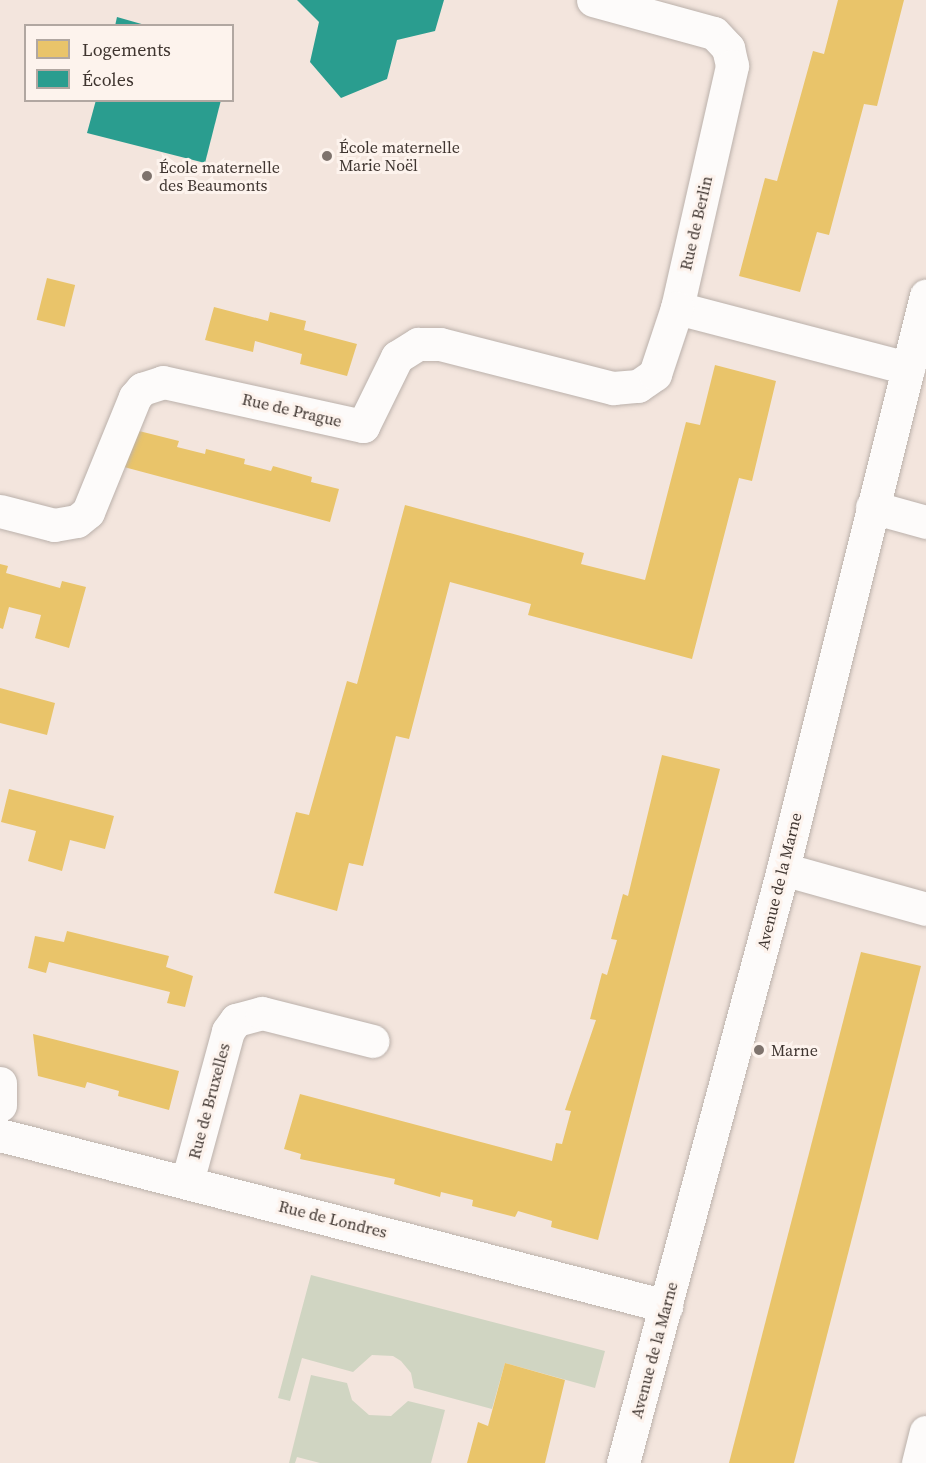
<!DOCTYPE html>
<html>
<head>
<meta charset="utf-8">
<style>
  body { margin:0 }
  #map { position:relative; width:926px; height:1463px; overflow:hidden; background:#f3e5dd; font-family:"Source Serif 4",serif }
  div>[style] { position:absolute }
  [style*='--x'] { left:calc(var(--x)*1px); top:calc(var(--y)*1px); width:calc(var(--w)*1px); rotate:calc(var(--a)*1deg) }
  .green>* { inset:0; background:#d0d5c2 }
  .homes>* { inset:0; background:#e9c46a; transform-origin:0 0 }
  .schools>* { inset:0; background:#2a9d8f }
  .roads { filter:drop-shadow(0 0 2px #bbb1ab) drop-shadow(0 0 2px #bbb1ab) }
  .minor>* { height:33px; margin:-16.5px; padding:0 16.5px; transform-origin:16.5px; border-radius:16.5px; background:#fdfbfa }
  .dots>* { width:16px; height:16px; translate:-50% -50%; box-sizing:border-box; border:3px solid #fdf3ed; border-radius:50% }
  span { translate:-50% -50%; white-space:nowrap; text-align:center; line-height:1.15; -webkit-text-stroke:6px #fdf3ed; paint-order:stroke }
  .poi-label { font-size:16px; color:#3f3530 }
  .left { translate:0 -50%; text-align:left }
  .street-label { font-size:16px; color:#3f3530 }
  .legend { position:absolute; left:24px; top:24px; width:210px; height:78px; box-sizing:border-box; background:#fdf3ed; border:2px solid #b1a7a1; margin:0; padding:8px 10px; list-style:none; font-size:18px; color:#3f3530 }
  .legend li { display:flex; align-items:center; gap:12px; height:30px }
  .legend b { width:30px; border:2px solid #b1a7a1 }
</style>
</head>
<body>
<div id="map">
  <div class="green">
    <div style="clip-path:polygon(311px 1275px,605px 1351px,595px 1388px,505px 1363px,492px 1409px,414px 1388px,411px 1373px,401px 1361px,393px 1356px,372px 1355px,353px 1372px,302px 1358px,290px 1401px,278px 1398px)"></div>
    <div style="clip-path:polygon(311px 1375px,347px 1383px,352px 1400px,369px 1415px,391px 1416px,408px 1401px,445px 1410px,431px 1463px,320px 1463px,297px 1457px,295px 1463px,289px 1463px)"></div>
  </div>
  <div class="homes">
    <div style="clip-path:polygon(838px 0,904px 0,877px 106px,864px 104px,829px 235px,817px 232px,800px 292px,739px 276px,765px 178px,777px 181px,813px 51px,824px 54px)"></div>
    <div style="left:47px;top:278px;width:29px;height:43px;rotate:14deg"></div>
    <div style="clip-path:polygon(214px 307px,268px 321px,270px 312px,306px 321px,304px 330px,357px 344px,347px 376px,300px 364px,302px 354px,255px 341px,253px 352px,205px 340px)"></div>
    <div style="clip-path:polygon(715px 365px,776px 381px,752px 481px,739px 478px,692px 659px,528px 615px,531px 604px,450px 582px,409px 739px,396px 736px,363px 866px,349px 863px,337px 911px,274px 893px,296px 812px,309px 815px,347px 681px,357px 684px,405px 505px,584px 553px,581px 564px,645px 580px,686px 422px,700px 425px)"></div>
    <div style="clip-path:polygon(139px 431px,179px 441px,177px 447px,205px 454px,206px 449px,245px 459px,244px 464px,271px 471px,273px 466px,312px 477px,311px 482px,339px 489px,330px 522px,124px 467px)"></div>
    <div style="clip-path:polygon(0 564px,8px 566px,6px 573px,60px 588px,62px 581px,86px 587px,69px 648px,35px 638px,41px 615px,9px 607px,3px 629px,0 628px)"></div>
    <div style="clip-path:polygon(0 688px,55px 703px,47px 735px,0 723px)"></div>
    <div style="clip-path:polygon(662px 755px,720px 769px,598px 1240px,551px 1227px,552px 1221px,518px 1211px,515px 1217px,472px 1206px,473px 1200px,441px 1192px,440px 1197px,394px 1184px,395px 1179px,300px 1159px,301px 1154px,284px 1149px,300px 1094px,552px 1161px,556px 1143px,562px 1144px,571px 1111px,565px 1110px,596px 1020px,590px 1019px,602px 973px,607px 975px,617px 940px,611px 939px,623px 894px,628px 896px)"></div>
    <div style="clip-path:polygon(9px 789px,114px 816px,105px 849px,70px 840px,62px 871px,28px 861px,36px 831px,1px 822px)"></div>
    <div style="clip-path:polygon(67px 931px,169px 956px,166px 967px,193px 976px,185px 1007px,167px 1003px,170px 992px,49px 962px,46px 973px,28px 968px,35px 936px,64px 942px)"></div>
    <div style="clip-path:polygon(861px 952px,921px 966px,859px 1211px,794px 1463px,729px 1463px)"></div>
    <div style="clip-path:polygon(33px 1034px,179px 1071px,169px 1110px,118px 1096px,119px 1091px,87px 1082px,85px 1088px,38px 1076px)"></div>
    <div style="clip-path:polygon(505px 1363px,565px 1380px,545px 1463px,467px 1463px,478px 1422px,488px 1426px)"></div>
  </div>
  <div class="schools">
    <div style="clip-path:polygon(297px 0,444px 0,435px 31px,397px 40px,387px 79px,341px 98px,310px 62px,319px 22px)"></div>
    <div style="clip-path:polygon(117px 17px,145px 25px,145px 26px,115px 26px)"></div>
    <div style="clip-path:polygon(96px 100px,221px 100px,205px 163px,87px 133px)"></div>
  </div>
  <div class="roads">
    <div class="minor">
      <div style="--x:593;--y:0;--w:125;--a:15.3"></div>
      <div style="--x:714;--y:33;--w:21;--a:47"></div>
      <div style="--x:728;--y:48;--w:18;--a:77"></div>
      <div style="--x:732;--y:66;--w:248;--a:102.8"></div>
      <div style="--x:677;--y:308;--w:239;--a:14.6"></div>
      <div style="--x:872;--y:507;--w:56;--a:15.5"></div>
      <div style="--x:0;--y:511;--w:56;--a:14.5"></div>
      <div style="--x:54;--y:525;--w:23;--a:-10"></div>
      <div style="--x:77;--y:521;--w:14;--a:-39"></div>
      <div style="--x:88;--y:512;--w:124;--a:-67.8"></div>
      <div style="--x:135;--y:397;--w:11;--a:-49"></div>
      <div style="--x:142;--y:389;--w:22;--a:-18"></div>
      <div style="--x:163;--y:382;--w:205;--a:12.4"></div>
      <div style="--x:363;--y:426;--w:77;--a:-63.8"></div>
      <div style="--x:397;--y:357;--w:25;--a:-32"></div>
      <div style="--x:418;--y:344;--w:22;--a:0"></div>
      <div style="--x:440;--y:344;--w:179;--a:14.3"></div>
      <div style="--x:613;--y:388;--w:25;--a:-5"></div>
      <div style="--x:638;--y:386;--w:21;--a:-35"></div>
      <div style="--x:655;--y:374;--w:70;--a:-71.6"></div>
      <div style="--x:783;--y:869;--w:148;--a:15.6"></div>
      <div style="--x:0;--y:1083;--w:22;--a:90"></div>
      <div style="--x:0;--y:1135;--w:688;--a:14.4"></div>
      <div style="--x:187;--y:1182;--w:156;--a:-74.8"></div>
      <div style="--x:228;--y:1031;--w:14;--a:-54"></div>
      <div style="--x:236;--y:1020;--w:27;--a:-15"></div>
      <div style="--x:262;--y:1013;--w:114;--a:14.2"></div>
      <div style="--x:623;--y:1463;--w:615;--a:-74.92"></div>
      <div style="--x:783;--y:869;--w:591;--a:-75.99"></div>
      <div style="--x:918;--y:1463;--w:32;--a:-76"></div>
    </div>
  </div>
  <div class="dots">
    <div style="left:327px;top:156px;background:#7e736d"></div>
    <div style="left:147px;top:176px;background:#7e736d"></div>
    <div style="left:759px;top:1050px;background:#7e736d"></div>
  </div>
  <div class="poi-label">
    <span class="left" style="left:339px;top:156px">École maternelle<br>Marie Noël</span>
    <span class="left" style="left:159px;top:176px">École maternelle<br>des Beaumonts</span>
    <span class="left" style="left:771px;top:1050px">Marne</span>
  </div>
  <div class="street-label">
    <span style="left:696px;top:223px;rotate:-77deg">Rue de Berlin</span>
    <span style="left:292px;top:410px;rotate:13deg">Rue de Prague</span>
    <span style="left:779px;top:881px;rotate:-76deg">Avenue de la Marne</span>
    <span style="left:209px;top:1101px;rotate:-75deg">Rue de Bruxelles</span>
    <span style="left:333px;top:1219px;rotate:14deg">Rue de Londres</span>
    <span style="left:654px;top:1350px;rotate:-75deg">Avenue de la Marne</span>
  </div>
  <ul class="legend">
  <li><b style="height:16px;background:#e9c46a"></b>Logements</li>
  <li><b style="height:16px;background:#2a9d8f"></b>Écoles</li>
  </ul>
</div>
</body>
</html>
